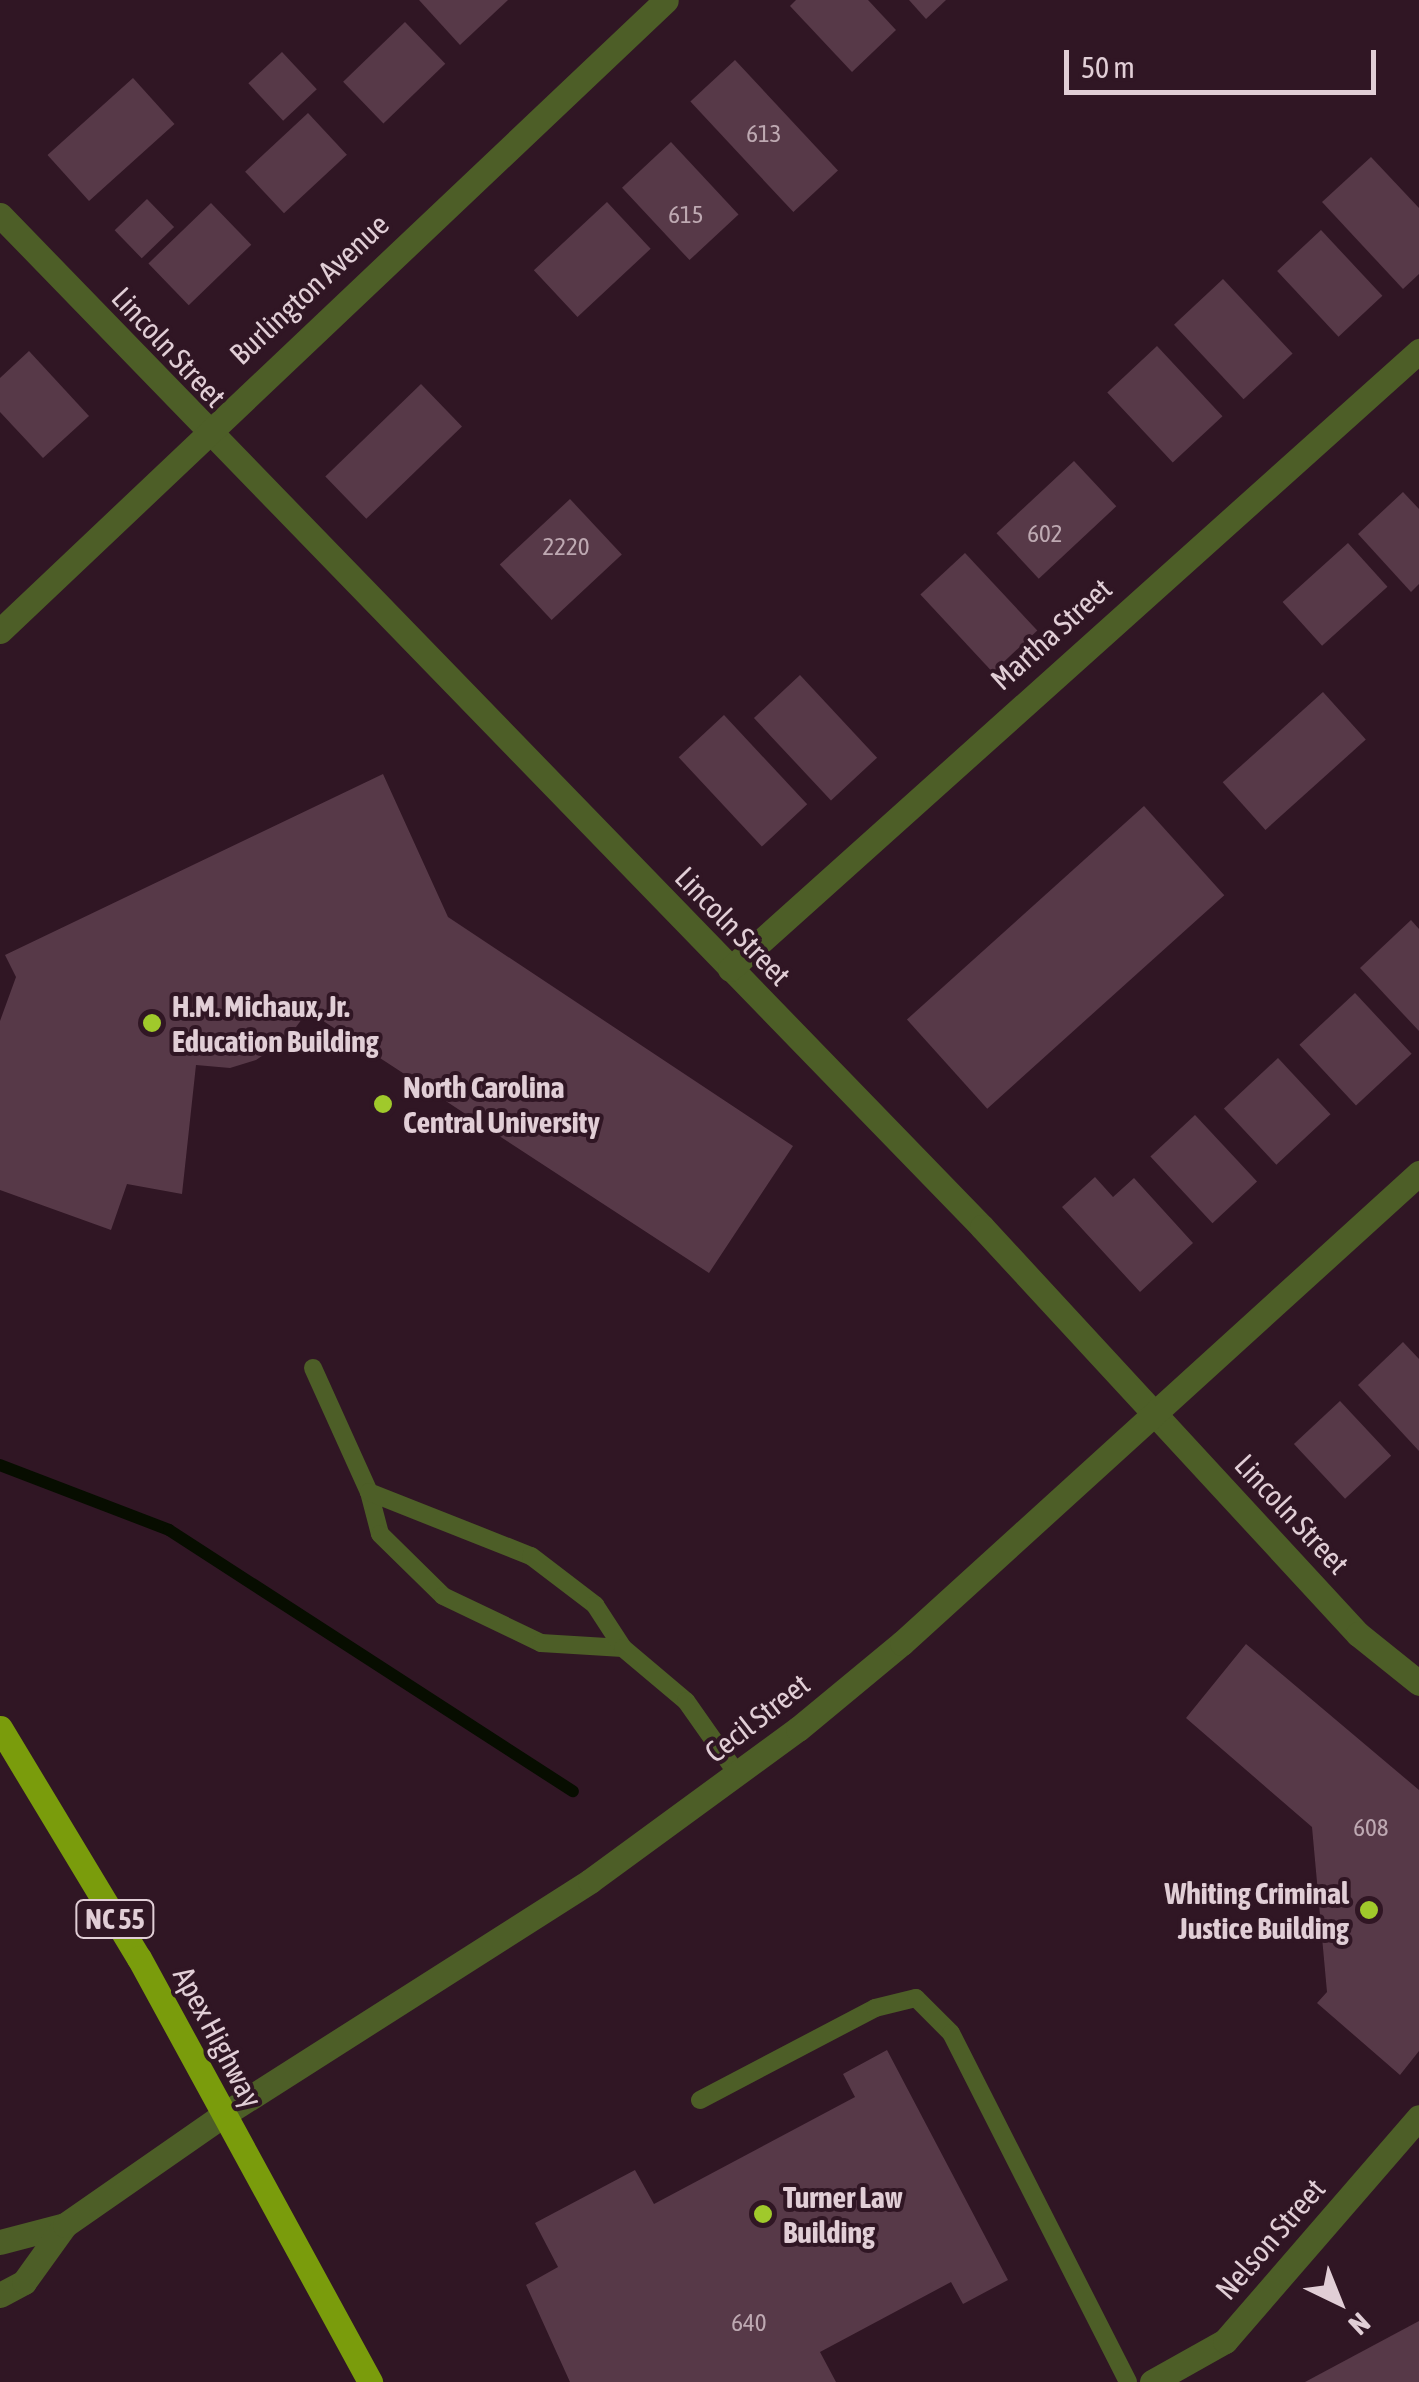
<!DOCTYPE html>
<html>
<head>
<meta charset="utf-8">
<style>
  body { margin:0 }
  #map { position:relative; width:1419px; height:2382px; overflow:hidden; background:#301624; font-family:"Asap Condensed",sans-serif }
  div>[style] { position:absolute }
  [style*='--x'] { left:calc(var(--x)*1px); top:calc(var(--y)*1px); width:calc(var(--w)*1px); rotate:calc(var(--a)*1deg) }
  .stream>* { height:12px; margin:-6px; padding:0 6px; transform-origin:6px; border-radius:6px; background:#070d00 }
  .building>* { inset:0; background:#573948; transform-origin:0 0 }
  .service>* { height:18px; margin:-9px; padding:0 9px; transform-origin:9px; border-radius:9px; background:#4d5e27 }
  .minor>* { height:25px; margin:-12.5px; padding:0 12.5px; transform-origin:12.5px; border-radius:12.5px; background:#4d5e27 }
  .tertiary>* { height:25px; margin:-12.5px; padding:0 12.5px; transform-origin:12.5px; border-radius:12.5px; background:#4d5e27 }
  .primary>* { height:25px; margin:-12.5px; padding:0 12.5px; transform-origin:12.5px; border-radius:12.5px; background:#7a9c0c }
  .dots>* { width:28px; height:28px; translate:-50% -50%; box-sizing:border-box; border:5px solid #301624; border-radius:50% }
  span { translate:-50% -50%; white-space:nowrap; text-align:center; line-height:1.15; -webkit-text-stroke:8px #301624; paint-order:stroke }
  .number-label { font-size:25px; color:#bea9b2 }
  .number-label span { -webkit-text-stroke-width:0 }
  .shield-label span { padding:2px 8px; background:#301624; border:2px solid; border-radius:8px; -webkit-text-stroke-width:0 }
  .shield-label { font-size:28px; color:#e1ced6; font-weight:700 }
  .street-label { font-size:30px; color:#e1ced6 }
  .poi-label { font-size:30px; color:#e1ced6; font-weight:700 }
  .left { translate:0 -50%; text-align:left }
  .right { translate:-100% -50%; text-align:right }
  .north { position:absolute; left:1289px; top:2252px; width:100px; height:100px; -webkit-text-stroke:8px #301624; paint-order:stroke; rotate:137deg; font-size:28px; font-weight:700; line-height:40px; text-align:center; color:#e1ced6 }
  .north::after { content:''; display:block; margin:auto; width:35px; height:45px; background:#e1ced6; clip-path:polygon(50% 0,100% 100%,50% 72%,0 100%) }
  .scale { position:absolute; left:1064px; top:50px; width:312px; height:45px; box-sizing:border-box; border:5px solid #e1ced6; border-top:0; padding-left:12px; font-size:30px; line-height:35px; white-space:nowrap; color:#e1ced6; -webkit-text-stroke:8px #301624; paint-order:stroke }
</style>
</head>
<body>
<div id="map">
  <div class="stream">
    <div style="--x:0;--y:1465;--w:181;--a:21"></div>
    <div style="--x:169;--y:1530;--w:481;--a:32.9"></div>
  </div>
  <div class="building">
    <div style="clip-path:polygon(419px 0,508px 0,460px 45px)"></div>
    <div style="clip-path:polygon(796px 0,868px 0,896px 30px,852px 72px,790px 6px)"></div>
    <div style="clip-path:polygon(909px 0,946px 0,926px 19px)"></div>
    <div style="left:405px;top:22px;width:58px;height:86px;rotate:46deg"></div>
    <div style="left:282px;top:52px;width:51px;height:46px;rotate:47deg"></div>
    <div style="left:735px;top:60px;width:151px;height:61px;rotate:47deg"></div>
    <div style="left:133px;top:78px;width:62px;height:115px;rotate:48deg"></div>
    <div style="left:308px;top:113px;width:57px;height:86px;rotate:47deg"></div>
    <div style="left:671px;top:142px;width:99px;height:67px;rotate:47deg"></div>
    <div style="clip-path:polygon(1371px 157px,1419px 208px,1419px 274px,1403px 289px,1322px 202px)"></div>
    <div style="left:147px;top:199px;width:39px;height:45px;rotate:46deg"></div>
    <div style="left:607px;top:202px;width:64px;height:100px;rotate:47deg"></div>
    <div style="left:211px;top:203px;width:58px;height:87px;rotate:46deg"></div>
    <div style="left:1321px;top:230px;width:90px;height:60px;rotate:47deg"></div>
    <div style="left:1223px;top:279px;width:102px;height:67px;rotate:47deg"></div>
    <div style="left:1157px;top:346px;width:96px;height:68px;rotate:47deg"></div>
    <div style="clip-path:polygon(29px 351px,89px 416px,43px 458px,0 412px,0 378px)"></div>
    <div style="left:421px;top:384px;width:59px;height:133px;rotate:46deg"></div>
    <div style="left:1074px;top:461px;width:62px;height:106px;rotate:47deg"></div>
    <div style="clip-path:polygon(1403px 492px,1419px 509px,1419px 584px,1411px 592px,1358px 534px)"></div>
    <div style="left:570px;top:499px;width:76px;height:96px;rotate:47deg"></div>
    <div style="left:1348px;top:543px;width:59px;height:88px;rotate:48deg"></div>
    <div style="left:965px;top:553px;width:106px;height:61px;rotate:47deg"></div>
    <div style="left:800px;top:675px;width:113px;height:63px;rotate:47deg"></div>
    <div style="left:1323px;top:692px;width:64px;height:135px;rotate:48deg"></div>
    <div style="left:724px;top:715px;width:122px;height:62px;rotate:47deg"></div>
    <div style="clip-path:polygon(383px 774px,448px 917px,793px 1146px,709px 1273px,308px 1011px,287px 1039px,256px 1060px,230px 1068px,196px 1065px,182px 1194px,127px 1184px,111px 1230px,0 1190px,0 1021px,16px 977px,5px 955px)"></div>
    <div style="left:1144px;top:806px;width:120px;height:319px;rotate:48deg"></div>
    <div style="clip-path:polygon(1411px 920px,1419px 929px,1419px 1031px,1360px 968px)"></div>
    <div style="left:1355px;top:993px;width:83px;height:76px;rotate:47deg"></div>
    <div style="left:1278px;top:1058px;width:77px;height:74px;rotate:47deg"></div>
    <div style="left:1195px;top:1115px;width:91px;height:61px;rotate:47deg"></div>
    <div style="clip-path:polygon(1095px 1177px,1113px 1197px,1134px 1178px,1193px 1243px,1140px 1292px,1062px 1207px)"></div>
    <div style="clip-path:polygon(1403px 1342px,1419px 1359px,1419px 1451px,1358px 1385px)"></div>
    <div style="left:1340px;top:1401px;width:75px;height:63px;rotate:47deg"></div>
    <div style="clip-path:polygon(1246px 1644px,1419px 1790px,1419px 2051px,1400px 2075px,1317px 2003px,1327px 1992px,1312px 1827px,1186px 1718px)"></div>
    <div style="clip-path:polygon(887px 2050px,1008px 2280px,963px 2304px,951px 2282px,820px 2352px,836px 2382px,570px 2382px,526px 2285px,558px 2267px,535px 2223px,635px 2170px,654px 2204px,855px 2097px,843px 2074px)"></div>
    <div style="clip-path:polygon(1419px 2321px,1419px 2382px,1305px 2382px)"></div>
  </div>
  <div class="service">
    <div style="--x:313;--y:1368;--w:136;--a:65.7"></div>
    <div style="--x:369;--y:1492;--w:43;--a:75.3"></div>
    <div style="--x:380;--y:1534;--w:88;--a:44.5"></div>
    <div style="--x:443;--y:1596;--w:109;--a:25.6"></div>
    <div style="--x:541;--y:1643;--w:82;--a:3.5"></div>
    <div style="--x:369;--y:1492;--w:174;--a:21.6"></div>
    <div style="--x:531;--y:1556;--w:81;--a:37.4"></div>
    <div style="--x:595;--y:1605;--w:51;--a:56.9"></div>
    <div style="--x:623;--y:1648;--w:82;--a:40.1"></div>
    <div style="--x:686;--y:1701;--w:90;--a:54.9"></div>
    <div style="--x:700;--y:2100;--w:198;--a:-27.7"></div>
    <div style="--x:875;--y:2008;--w:42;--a:-13.7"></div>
    <div style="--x:916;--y:1998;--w:49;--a:45"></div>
    <div style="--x:951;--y:2033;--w:391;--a:63.1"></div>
  </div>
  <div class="minor">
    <div style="--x:0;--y:215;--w:1410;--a:45.86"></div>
    <div style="--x:982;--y:1227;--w:554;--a:47.27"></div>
    <div style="--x:1358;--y:1634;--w:78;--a:38.8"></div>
    <div style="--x:0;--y:631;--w:917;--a:-43.45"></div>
    <div style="--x:730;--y:969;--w:926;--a:-41.89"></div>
    <div style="--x:1152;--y:2382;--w:84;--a:-29.3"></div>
    <div style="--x:1225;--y:2341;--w:296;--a:-49.1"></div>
  </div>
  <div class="tertiary">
    <div style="--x:0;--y:2242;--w:67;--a:-14.7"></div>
    <div style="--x:0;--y:2295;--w:27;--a:-28"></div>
    <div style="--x:24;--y:2282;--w:70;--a:-54.3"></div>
    <div style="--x:65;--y:2225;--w:193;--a:-34.8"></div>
    <div style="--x:223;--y:2115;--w:435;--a:-32.5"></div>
    <div style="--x:590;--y:1881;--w:258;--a:-36.2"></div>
    <div style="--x:798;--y:1729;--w:135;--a:-39.6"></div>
    <div style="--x:902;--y:1643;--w:699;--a:-42.27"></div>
  </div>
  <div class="primary">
    <div style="--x:0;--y:1728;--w:269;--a:58.9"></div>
    <div style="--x:139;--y:1958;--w:483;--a:61.4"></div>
  </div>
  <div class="dots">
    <div style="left:152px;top:1023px;background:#a0c92b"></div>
    <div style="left:383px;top:1104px;background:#a0c92b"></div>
    <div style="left:1369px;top:1910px;background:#a0c92b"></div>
    <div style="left:763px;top:2214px;background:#a0c92b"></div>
  </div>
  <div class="number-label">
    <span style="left:764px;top:133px">613</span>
    <span style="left:686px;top:214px">615</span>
    <span style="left:1045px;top:533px">602</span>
    <span style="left:566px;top:546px">2220</span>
    <span style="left:1371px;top:1827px">608</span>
    <span style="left:749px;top:2322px">640</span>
  </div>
  <div class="shield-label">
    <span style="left:115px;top:1919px">NC 55</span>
  </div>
  <div class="street-label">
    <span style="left:309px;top:289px;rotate:-43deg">Burlington Avenue</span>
    <span style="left:169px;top:347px;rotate:47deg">Lincoln Street</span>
    <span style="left:1051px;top:634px;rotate:-42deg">Martha Street</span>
    <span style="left:733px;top:926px;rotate:46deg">Lincoln Street</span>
    <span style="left:1292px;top:1514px;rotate:47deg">Lincoln Street</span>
    <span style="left:757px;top:1718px;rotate:-38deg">Cecil Street</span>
    <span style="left:218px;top:2037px;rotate:62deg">Apex Highway</span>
    <span style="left:1270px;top:2239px;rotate:-49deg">Nelson Street</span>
  </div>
  <div class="poi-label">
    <span class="left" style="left:172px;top:1023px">H.M. Michaux, Jr.<br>Education Building</span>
    <span class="left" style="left:403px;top:1104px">North Carolina<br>Central University</span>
    <span class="right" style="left:1349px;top:1910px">Whiting Criminal<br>Justice Building</span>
    <span class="left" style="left:783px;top:2214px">Turner Law<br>Building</span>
  </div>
  <div class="north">N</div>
  <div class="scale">50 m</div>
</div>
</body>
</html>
